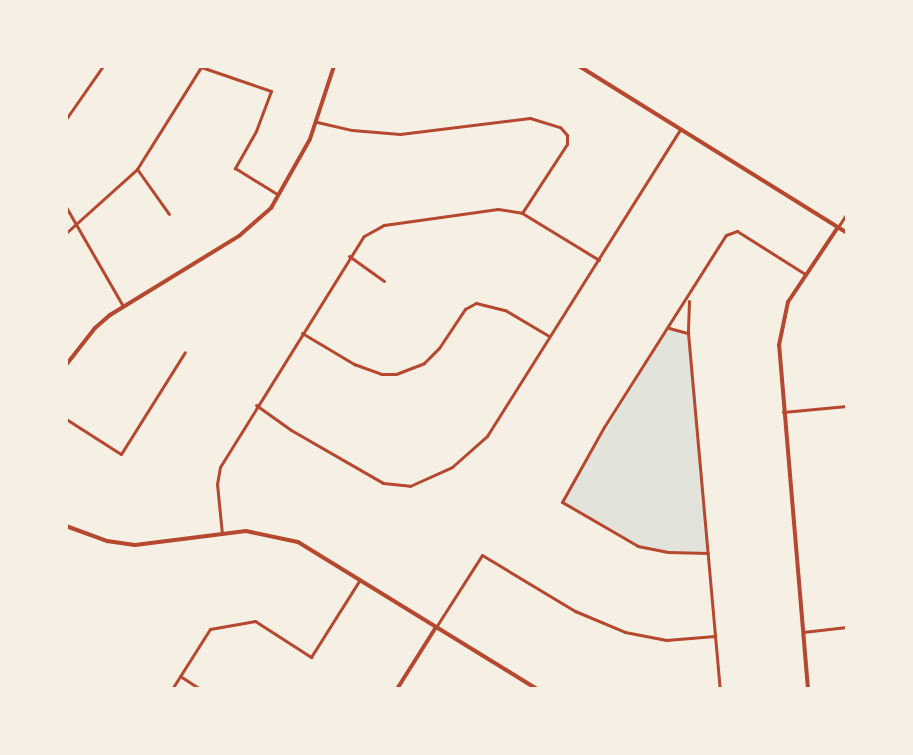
<!DOCTYPE html>
<html>
<head>
<meta charset="utf-8">
<style>
  body { margin:0 }
  #map { position:relative; width:913px; height:755px; overflow:hidden; background:#f6efe4; font-family:Merriweather,serif }
  div>[style] { position:absolute }
  [style*='--x'] { left:calc(var(--x)*1px); top:calc(var(--y)*1px); width:calc(var(--w)*1px); rotate:calc(var(--a)*1deg) }
  .green>* { inset:0; background:#e2e4dc }
  .minor>* { height:3px; margin:-1.5px; padding:0 1.5px; transform-origin:1.5px; border-radius:1.5px; background:#b5482f }
  .tertiary>* { height:4px; margin:-2px; padding:0 2px; transform-origin:2px; border-radius:2px; background:#b5482f }
  .secondary>* { height:4px; margin:-2px; padding:0 2px; transform-origin:2px; border-radius:2px; background:#b5482f }
  span { translate:-50% -50%; white-space:nowrap; text-align:center; line-height:1.15; -webkit-text-stroke:8px #f6efe4; paint-order:stroke }
  .frame { position:absolute; inset:0; border:68px solid #f6efe4; pointer-events:none }
</style>
</head>
<body>
<div id="map">
  <div class="green">
    <div style="clip-path:polygon(669px 328px,688px 333px,708px 553px,668px 552px,638px 546px,562px 502px)"></div>
  </div>
  <div class="minor">
    <div style="--x:66;--y:119;--w:65;--a:-55.1"></div>
    <div style="--x:317;--y:122;--w:36;--a:13"></div>
    <div style="--x:352;--y:130;--w:48;--a:4.8"></div>
    <div style="--x:400;--y:134;--w:131;--a:-7"></div>
    <div style="--x:530;--y:118;--w:31;--a:17"></div>
    <div style="--x:560;--y:127;--w:11;--a:49"></div>
    <div style="--x:567;--y:135;--w:9;--a:90"></div>
    <div style="--x:567;--y:144;--w:82;--a:123.1"></div>
    <div style="--x:137;--y:169;--w:55;--a:54.6"></div>
    <div style="--x:66;--y:207;--w:114;--a:60.1"></div>
    <div style="--x:838;--y:227;--w:17;--a:-57"></div>
    <div style="--x:66;--y:233;--w:96;--a:-42"></div>
    <div style="--x:137;--y:169;--w:120;--a:-57.9"></div>
    <div style="--x:201;--y:67;--w:74;--a:18.9"></div>
    <div style="--x:271;--y:91;--w:43;--a:110.6"></div>
    <div style="--x:256;--y:131;--w:43;--a:119.6"></div>
    <div style="--x:235;--y:168;--w:49;--a:31.8"></div>
    <div style="--x:349;--y:256;--w:43;--a:35.5"></div>
    <div style="--x:689;--y:301;--w:32;--a:92"></div>
    <div style="--x:688;--y:333;--w:357;--a:84.9"></div>
    <div style="--x:669;--y:328;--w:20;--a:15"></div>
    <div style="--x:302;--y:333;--w:61;--a:30.8"></div>
    <div style="--x:354;--y:364;--w:29;--a:20"></div>
    <div style="--x:381;--y:374;--w:15;--a:0"></div>
    <div style="--x:396;--y:374;--w:30;--a:-21"></div>
    <div style="--x:424;--y:363;--w:21;--a:-45"></div>
    <div style="--x:439;--y:348;--w:47;--a:-56.3"></div>
    <div style="--x:465;--y:309;--w:13;--a:-29"></div>
    <div style="--x:476;--y:303;--w:30;--a:14"></div>
    <div style="--x:505;--y:310;--w:51;--a:30.6"></div>
    <div style="--x:256;--y:405;--w:43;--a:35.5"></div>
    <div style="--x:291;--y:430;--w:106;--a:29.9"></div>
    <div style="--x:383;--y:483;--w:27;--a:6"></div>
    <div style="--x:410;--y:486;--w:46;--a:-24.3"></div>
    <div style="--x:452;--y:467;--w:47;--a:-41.5"></div>
    <div style="--x:487;--y:436;--w:363;--a:-57.8"></div>
    <div style="--x:783;--y:412;--w:64;--a:-5.4"></div>
    <div style="--x:66;--y:419;--w:65;--a:32.5"></div>
    <div style="--x:121;--y:454;--w:120;--a:-57.9"></div>
    <div style="--x:222;--y:534;--w:50;--a:-95.7"></div>
    <div style="--x:217;--y:484;--w:17;--a:-80"></div>
    <div style="--x:220;--y:467;--w:272;--a:-58.1"></div>
    <div style="--x:364;--y:236;--w:23;--a:-29"></div>
    <div style="--x:384;--y:225;--w:115;--a:-8"></div>
    <div style="--x:498;--y:209;--w:24;--a:9"></div>
    <div style="--x:522;--y:213;--w:90;--a:31.4"></div>
    <div style="--x:708;--y:553;--w:40;--a:-178.6"></div>
    <div style="--x:668;--y:552;--w:31;--a:-169"></div>
    <div style="--x:638;--y:546;--w:88;--a:-149.9"></div>
    <div style="--x:562;--y:502;--w:86;--a:-60.8"></div>
    <div style="--x:604;--y:427;--w:227;--a:-57.6"></div>
    <div style="--x:726;--y:235;--w:12;--a:-20"></div>
    <div style="--x:737;--y:231;--w:80;--a:32.3"></div>
    <div style="--x:436;--y:627;--w:85;--a:-57.4"></div>
    <div style="--x:482;--y:555;--w:109;--a:31.1"></div>
    <div style="--x:575;--y:611;--w:54;--a:22.8"></div>
    <div style="--x:625;--y:632;--w:42;--a:11"></div>
    <div style="--x:666;--y:640;--w:49;--a:-4.7"></div>
    <div style="--x:803;--y:632;--w:44;--a:-6.5"></div>
    <div style="--x:180;--y:676;--w:24;--a:33"></div>
    <div style="--x:172;--y:689;--w:71;--a:-57.7"></div>
    <div style="--x:210;--y:629;--w:46;--a:-10.1"></div>
    <div style="--x:255;--y:621;--w:67;--a:32.7"></div>
    <div style="--x:311;--y:657;--w:90;--a:-57.7"></div>
  </div>
  <div class="tertiary">
    <div style="--x:66;--y:365;--w:47;--a:-51.9"></div>
    <div style="--x:95;--y:328;--w:20;--a:-41"></div>
    <div style="--x:110;--y:315;--w:151;--a:-31.5"></div>
    <div style="--x:239;--y:236;--w:43;--a:-41.2"></div>
    <div style="--x:271;--y:208;--w:79;--a:-60.5"></div>
    <div style="--x:310;--y:139;--w:77;--a:-71.8"></div>
    <div style="--x:66;--y:526;--w:44;--a:20.1"></div>
    <div style="--x:107;--y:541;--w:28;--a:8"></div>
    <div style="--x:135;--y:545;--w:112;--a:-7.2"></div>
    <div style="--x:246;--y:531;--w:53;--a:11.9"></div>
    <div style="--x:298;--y:542;--w:281;--a:31.6"></div>
    <div style="--x:397;--y:689;--w:73;--a:-57.8"></div>
    <div style="--x:808;--y:689;--w:345;--a:-94.8"></div>
    <div style="--x:779;--y:345;--w:44;--a:-78.2"></div>
    <div style="--x:788;--y:302;--w:90;--a:-56.3"></div>
  </div>
  <div class="secondary">
    <div style="--x:579;--y:66;--w:316;--a:31.9"></div>
  </div>
  <div class="frame"></div>
</div>
</body>
</html>
